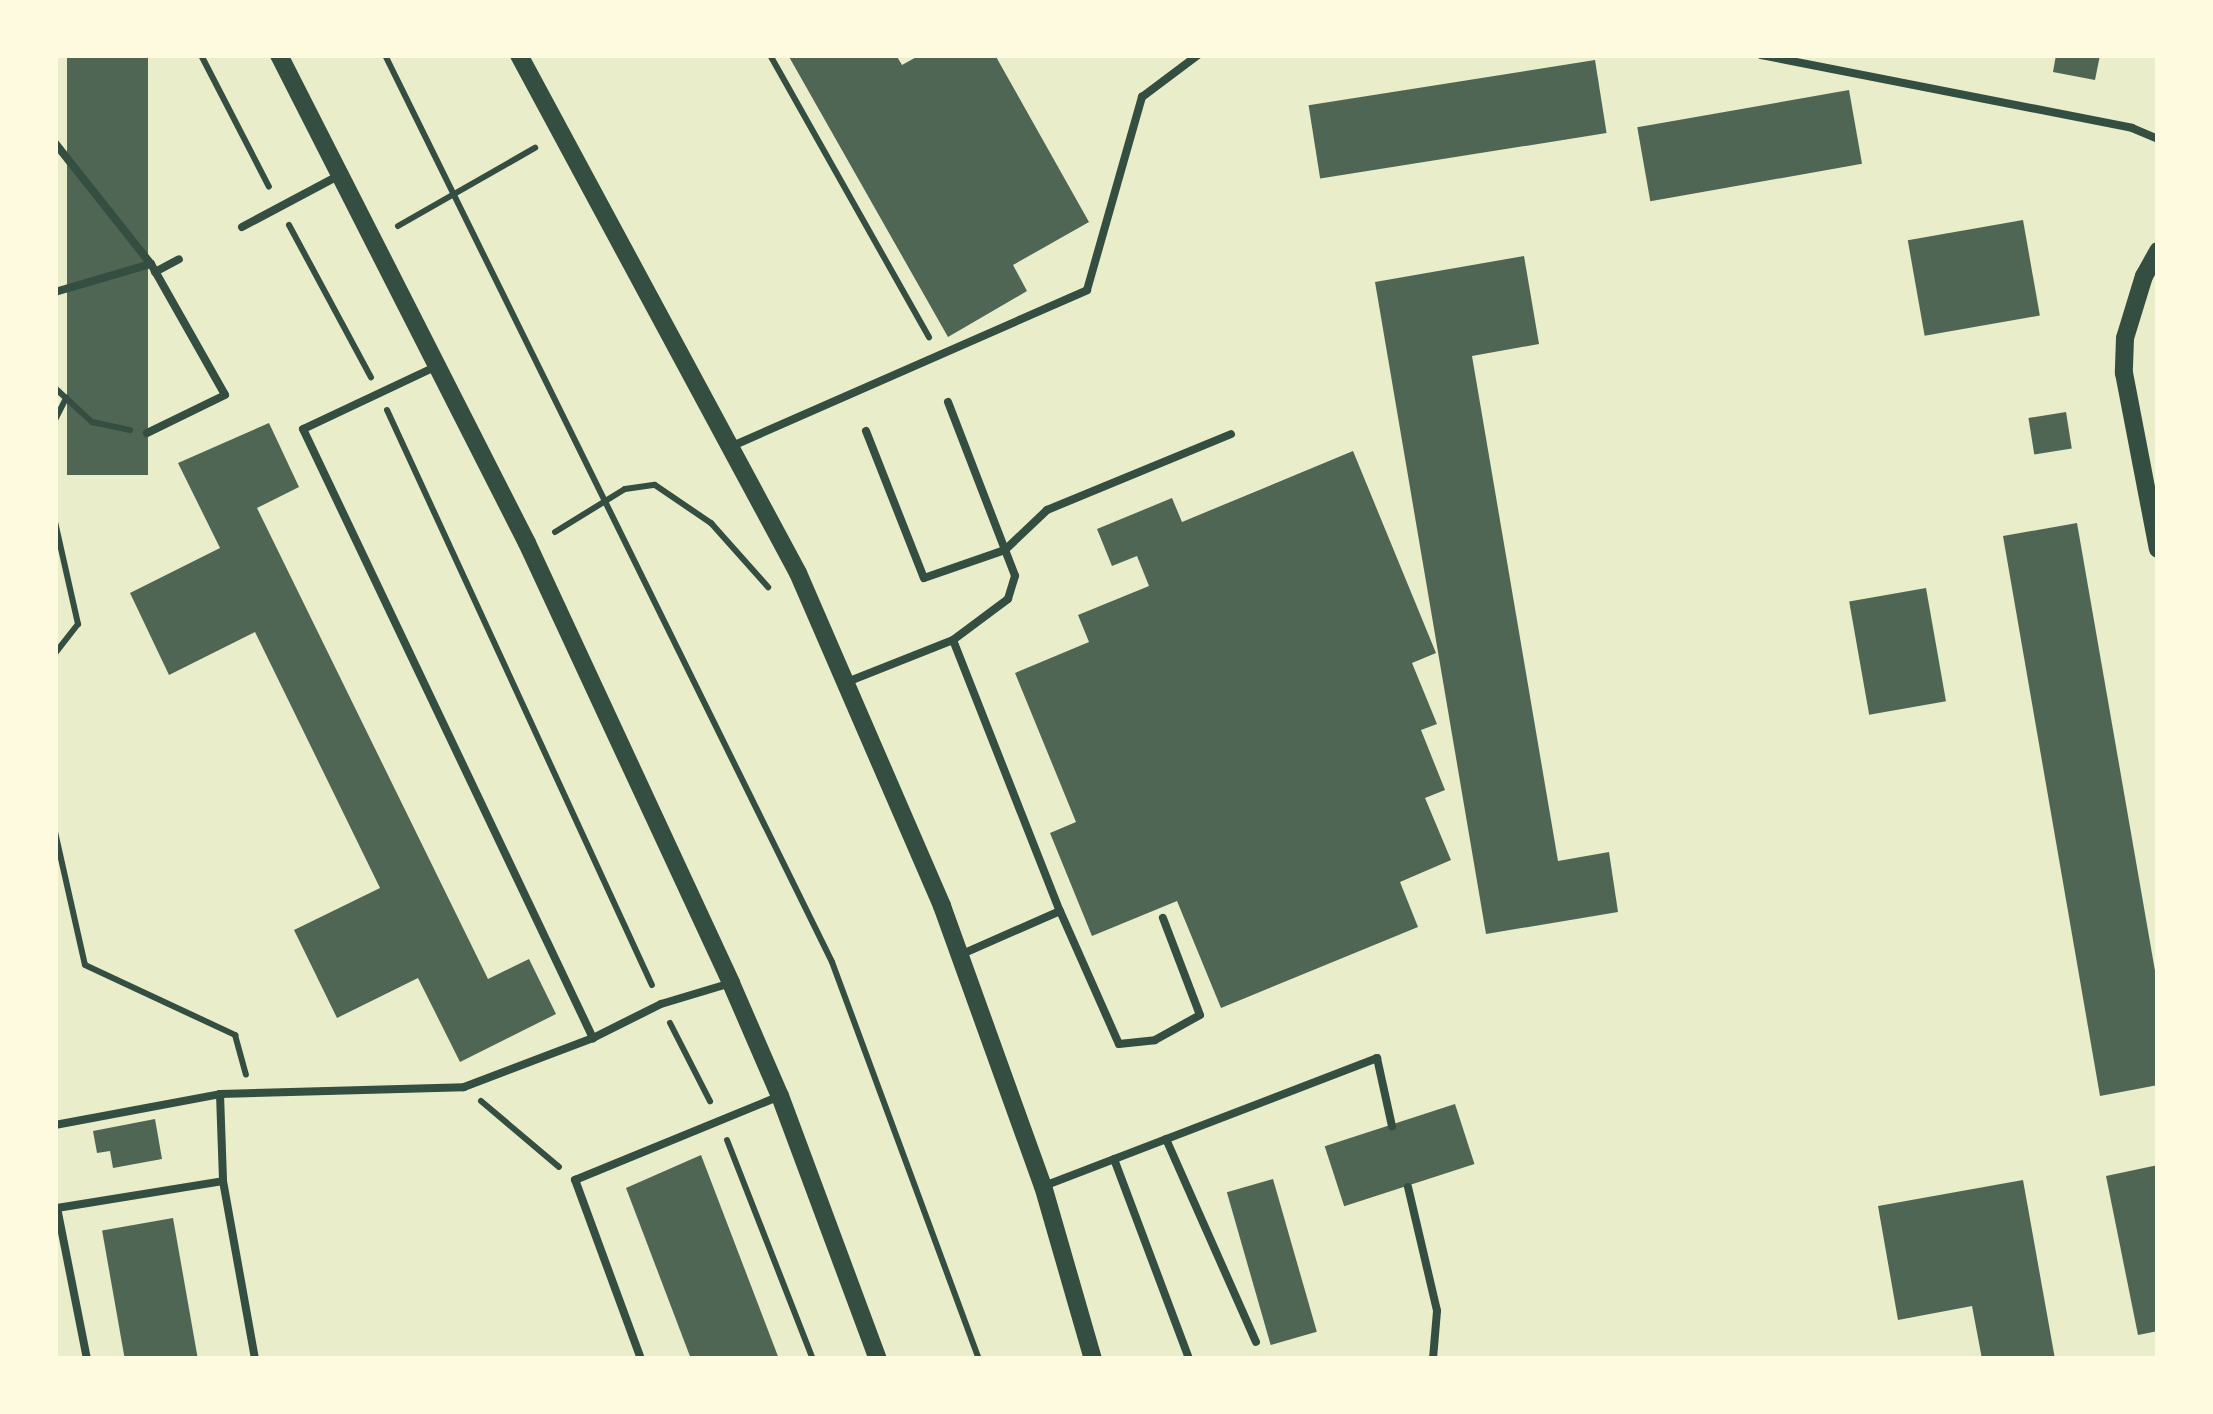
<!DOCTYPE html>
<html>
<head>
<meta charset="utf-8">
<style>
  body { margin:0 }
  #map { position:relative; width:2213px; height:1414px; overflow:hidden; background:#e9edc9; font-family:"Noto Sans",sans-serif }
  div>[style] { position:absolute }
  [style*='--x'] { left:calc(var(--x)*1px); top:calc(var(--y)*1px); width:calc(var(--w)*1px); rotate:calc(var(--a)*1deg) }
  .building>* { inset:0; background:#4f6655; transform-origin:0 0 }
  .path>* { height:6px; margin:-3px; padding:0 3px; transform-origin:3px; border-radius:3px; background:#344e41 }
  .service>* { height:8px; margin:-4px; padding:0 4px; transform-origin:4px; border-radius:4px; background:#344e41 }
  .tertiary>* { height:18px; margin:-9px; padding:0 9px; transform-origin:9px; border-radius:9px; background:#344e41 }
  span { translate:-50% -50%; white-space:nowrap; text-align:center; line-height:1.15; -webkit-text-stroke:10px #fefae0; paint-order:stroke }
  .frame { position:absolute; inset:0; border:58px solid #fefae0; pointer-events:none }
</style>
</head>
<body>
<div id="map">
  <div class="building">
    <div style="left:67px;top:55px;width:81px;height:420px"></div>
    <div style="clip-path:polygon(788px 55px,896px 55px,902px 65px,920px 55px,995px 55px,1089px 222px,1013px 265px,1027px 291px,948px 337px)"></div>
    <div style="clip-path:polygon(2056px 55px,2100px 55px,2095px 80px,2053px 72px)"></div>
    <div style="left:1595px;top:60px;width:74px;height:290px;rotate:81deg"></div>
    <div style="left:1849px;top:90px;width:75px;height:215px;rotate:80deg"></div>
    <div style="left:2023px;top:220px;width:97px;height:117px;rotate:80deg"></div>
    <div style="clip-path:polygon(1524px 256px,1539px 344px,1472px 356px,1558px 861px,1609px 852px,1618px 912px,1486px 934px,1375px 282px)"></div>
    <div style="left:2066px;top:412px;width:37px;height:38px;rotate:81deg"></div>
    <div style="clip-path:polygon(269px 423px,299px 487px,257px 508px,488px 979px,529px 959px,556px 1014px,460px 1062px,418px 978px,337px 1018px,294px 930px,380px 888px,255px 632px,169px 675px,130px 593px,220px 548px,178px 463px)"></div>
    <div style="clip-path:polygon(1353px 451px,1436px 653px,1412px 663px,1437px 724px,1421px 730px,1445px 790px,1425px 798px,1451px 860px,1400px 882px,1418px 927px,1221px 1008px,1177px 901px,1092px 936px,1050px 833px,1076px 822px,1015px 673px,1089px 642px,1078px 615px,1149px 586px,1137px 556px,1112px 566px,1097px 529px,1172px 498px,1182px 522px)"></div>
    <div style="clip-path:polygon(2077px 523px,2158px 988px,2158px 1085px,2100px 1096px,2003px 536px)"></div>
    <div style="left:1926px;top:588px;width:115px;height:78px;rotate:80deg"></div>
    <div style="left:1455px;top:1104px;width:63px;height:137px;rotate:72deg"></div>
    <div style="clip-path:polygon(155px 1119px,162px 1159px,113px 1168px,110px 1151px,97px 1153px,93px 1131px)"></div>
    <div style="clip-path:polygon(701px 1155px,779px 1359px,691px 1359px,645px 1238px,626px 1188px)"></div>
    <div style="clip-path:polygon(2158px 1165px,2158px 1331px,2138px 1335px,2106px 1176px)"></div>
    <div style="left:1273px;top:1179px;width:159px;height:48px;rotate:74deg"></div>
    <div style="clip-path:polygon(2023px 1180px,2055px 1359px,1982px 1359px,1972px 1306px,1898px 1320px,1878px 1206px)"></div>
    <div style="left:173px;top:1218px;width:143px;height:72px;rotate:80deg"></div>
  </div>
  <div class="path">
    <div style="--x:201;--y:55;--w:148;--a:62.7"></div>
    <div style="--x:385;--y:55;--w:1011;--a:63.76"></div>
    <div style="--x:832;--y:962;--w:423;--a:69.7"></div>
    <div style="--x:770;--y:55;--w:324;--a:60.6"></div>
    <div style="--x:289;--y:225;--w:173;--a:61.7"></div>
    <div style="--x:398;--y:226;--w:158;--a:-29.7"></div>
    <div style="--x:55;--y:388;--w:50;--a:42.6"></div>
    <div style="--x:92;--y:422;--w:39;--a:12"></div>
    <div style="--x:387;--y:410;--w:633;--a:65.26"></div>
    <div style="--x:55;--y:420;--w:25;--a:-63"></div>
    <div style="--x:55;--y:522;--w:105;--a:77.3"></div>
    <div style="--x:78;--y:624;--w:37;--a:128"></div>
    <div style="--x:555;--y:532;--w:82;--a:-31.6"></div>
    <div style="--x:625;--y:489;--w:30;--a:-8"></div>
    <div style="--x:655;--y:485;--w:68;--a:34.2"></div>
    <div style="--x:711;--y:523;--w:86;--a:48.3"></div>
    <div style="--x:55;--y:832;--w:136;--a:77.3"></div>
    <div style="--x:85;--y:965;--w:166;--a:25"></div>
    <div style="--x:235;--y:1035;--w:41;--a:74.6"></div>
    <div style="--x:670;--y:1023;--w:88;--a:62.9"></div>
    <div style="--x:481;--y:1101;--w:102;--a:40.2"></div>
    <div style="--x:727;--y:1140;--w:235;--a:68.6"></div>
  </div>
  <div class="service">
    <div style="--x:1761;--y:55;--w:378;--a:11.1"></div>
    <div style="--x:2132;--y:128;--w:28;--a:23"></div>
    <div style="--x:55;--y:143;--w:154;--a:51.6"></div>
    <div style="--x:151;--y:264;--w:150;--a:60.5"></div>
    <div style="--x:225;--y:395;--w:87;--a:154"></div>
    <div style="--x:242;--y:227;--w:111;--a:-28"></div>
    <div style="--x:155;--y:272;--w:27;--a:-28"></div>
    <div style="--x:55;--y:292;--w:100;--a:-16.3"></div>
    <div style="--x:437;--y:366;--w:148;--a:154.8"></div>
    <div style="--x:303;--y:429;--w:675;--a:64.54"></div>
    <div style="--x:948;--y:402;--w:186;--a:68.9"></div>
    <div style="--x:1015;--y:576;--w:24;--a:107"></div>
    <div style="--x:1008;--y:599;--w:69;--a:143.3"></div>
    <div style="--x:866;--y:431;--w:158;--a:68.5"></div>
    <div style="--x:924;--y:578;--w:86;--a:-19.1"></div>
    <div style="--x:1005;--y:550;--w:58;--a:-43.6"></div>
    <div style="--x:1047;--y:510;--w:199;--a:-22.4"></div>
    <div style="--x:730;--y:447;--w:390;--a:-23.7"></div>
    <div style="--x:1087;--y:290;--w:201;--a:-74.1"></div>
    <div style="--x:1142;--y:97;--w:70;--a:-36.9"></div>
    <div style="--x:847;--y:682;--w:114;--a:-21.6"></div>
    <div style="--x:953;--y:640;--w:291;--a:68.5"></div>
    <div style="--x:1060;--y:911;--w:109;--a:156.3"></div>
    <div style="--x:1060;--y:911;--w:145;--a:66.1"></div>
    <div style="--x:1119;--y:1044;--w:36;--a:-6"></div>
    <div style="--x:1155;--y:1040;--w:51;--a:-29.1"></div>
    <div style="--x:1200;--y:1015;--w:104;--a:-110.9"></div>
    <div style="--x:220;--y:1094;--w:87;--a:88"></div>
    <div style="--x:223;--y:1181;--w:181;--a:79.8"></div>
    <div style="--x:55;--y:1125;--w:168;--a:-10.6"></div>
    <div style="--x:220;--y:1094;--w:244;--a:-1.6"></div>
    <div style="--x:464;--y:1087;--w:138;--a:-20.8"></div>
    <div style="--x:593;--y:1038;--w:76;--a:-26.6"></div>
    <div style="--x:661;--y:1004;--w:73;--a:-16.7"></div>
    <div style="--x:1166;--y:1139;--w:222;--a:66.1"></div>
    <div style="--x:1114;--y:1159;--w:214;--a:69.4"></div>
    <div style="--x:1044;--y:1186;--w:357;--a:-21"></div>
    <div style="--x:1377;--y:1058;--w:70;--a:77.6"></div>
    <div style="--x:1408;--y:1187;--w:127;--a:76.8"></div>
    <div style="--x:1437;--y:1311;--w:48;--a:94.8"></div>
    <div style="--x:87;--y:1359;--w:154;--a:-101.2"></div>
    <div style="--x:57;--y:1208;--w:168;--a:-9.2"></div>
    <div style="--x:641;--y:1359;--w:191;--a:-110.2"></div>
    <div style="--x:575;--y:1180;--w:222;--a:-22.3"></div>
  </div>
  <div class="tertiary">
    <div style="--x:279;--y:55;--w:547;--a:63.06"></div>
    <div style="--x:527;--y:543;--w:485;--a:65.1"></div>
    <div style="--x:731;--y:983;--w:123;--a:66.6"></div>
    <div style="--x:780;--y:1096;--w:281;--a:69.6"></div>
    <div style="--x:519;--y:55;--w:588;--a:61.69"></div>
    <div style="--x:798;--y:573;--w:363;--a:66.6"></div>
    <div style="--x:942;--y:906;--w:298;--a:70.2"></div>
    <div style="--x:1043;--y:1186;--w:180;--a:73.9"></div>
    <div style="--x:2158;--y:251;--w:29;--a:119"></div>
    <div style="--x:2144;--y:276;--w:65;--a:107"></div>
    <div style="--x:2125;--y:338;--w:35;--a:92"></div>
    <div style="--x:2124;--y:373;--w:179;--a:79.1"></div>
  </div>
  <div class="frame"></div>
</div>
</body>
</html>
